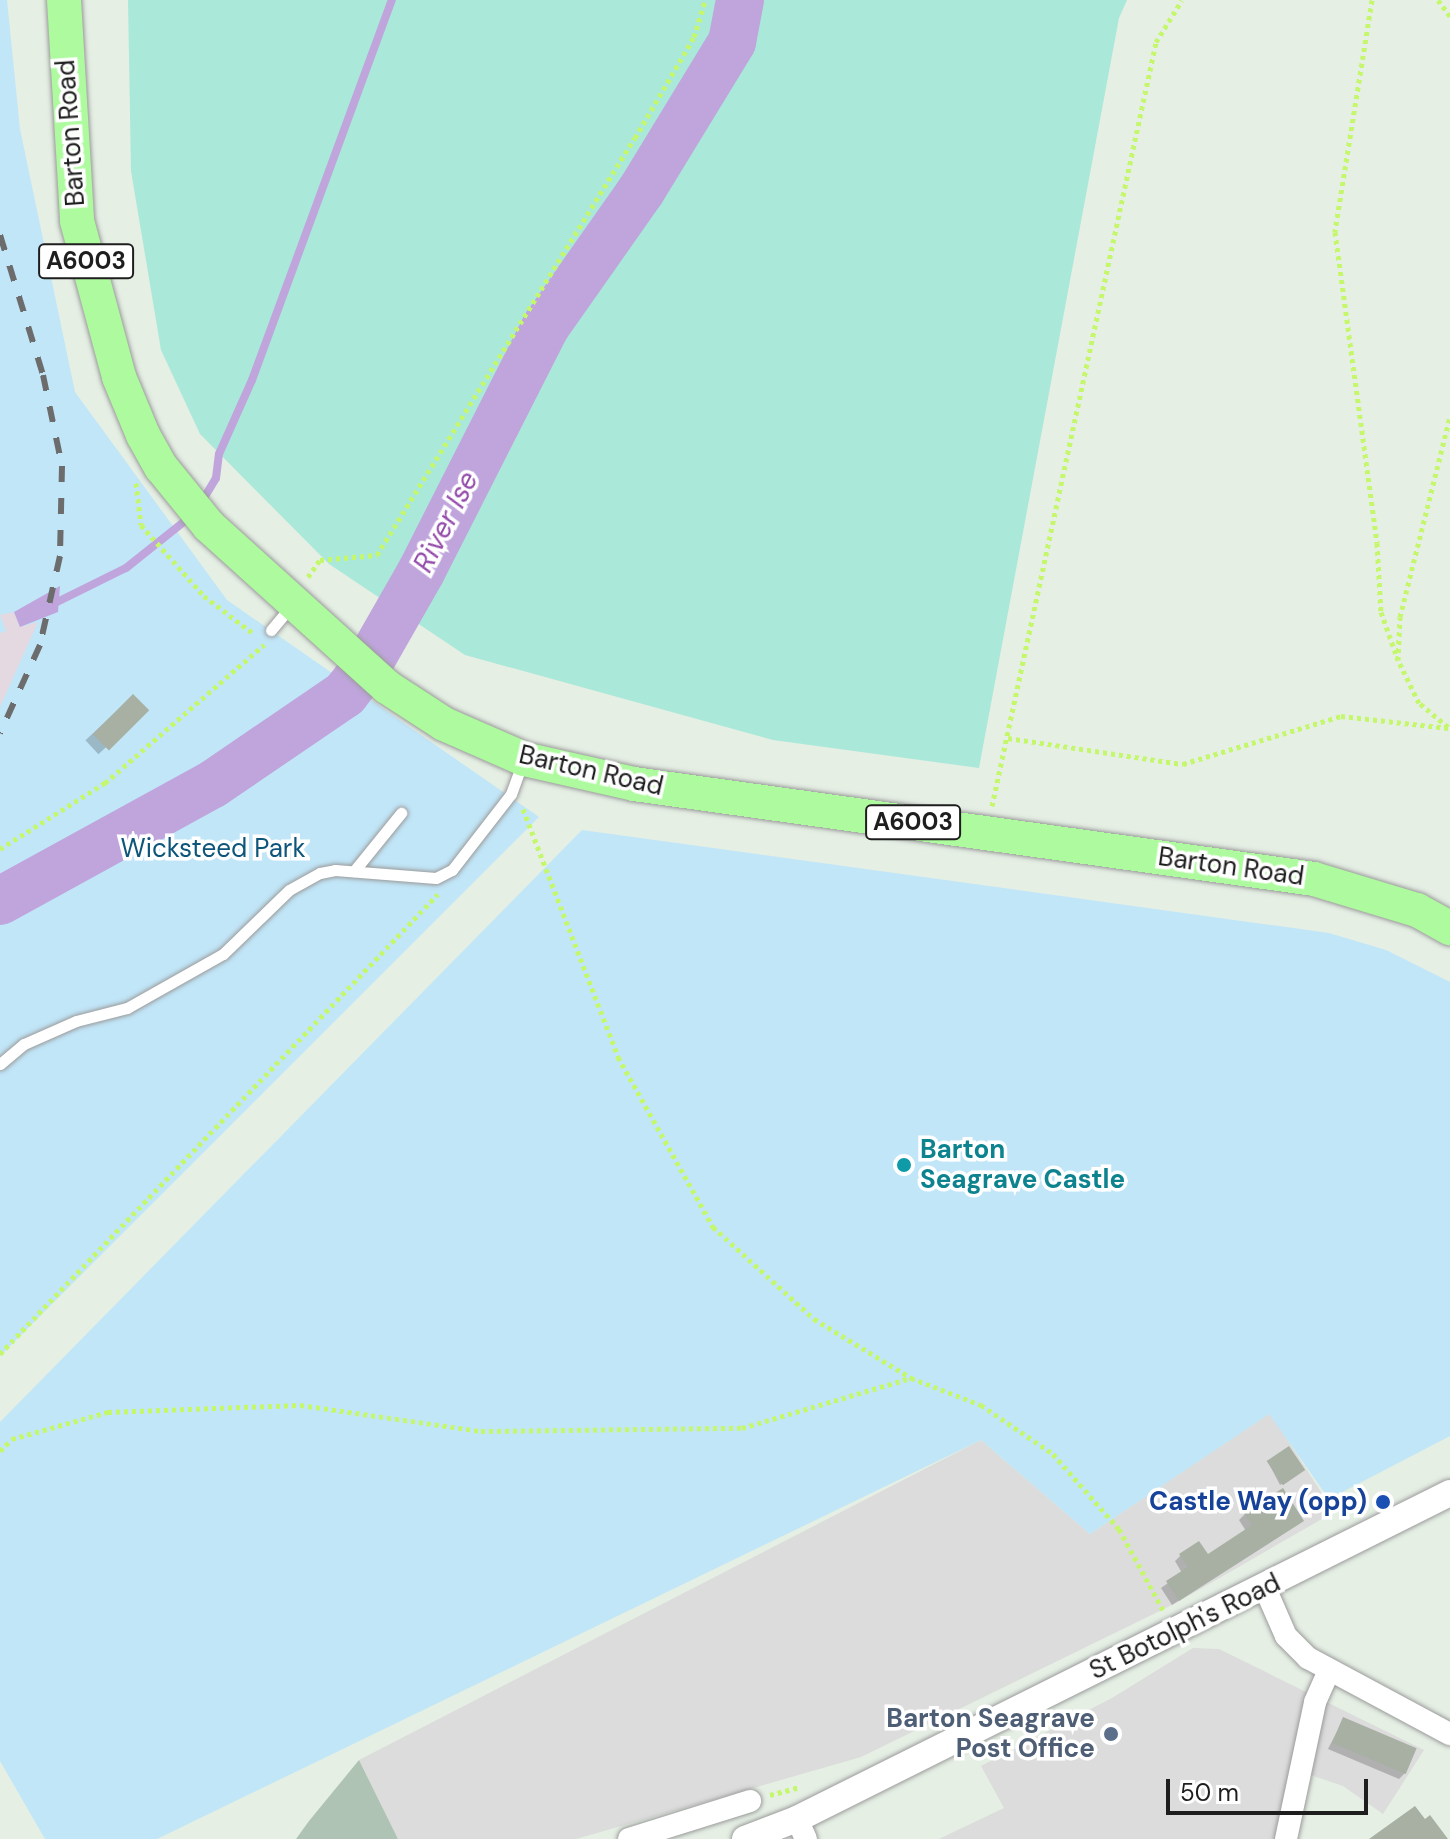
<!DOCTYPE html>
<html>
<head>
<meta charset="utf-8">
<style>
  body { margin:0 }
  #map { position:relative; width:1450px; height:1839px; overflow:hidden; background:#e5efe4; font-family:"DM Sans",sans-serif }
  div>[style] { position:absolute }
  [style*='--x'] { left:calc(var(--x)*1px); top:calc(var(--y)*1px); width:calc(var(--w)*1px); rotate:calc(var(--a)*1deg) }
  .residential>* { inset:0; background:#dbdcdb }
  .construction>* { inset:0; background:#afc3b4 }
  .grass>* { inset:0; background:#aae8da }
  .park>* { inset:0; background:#c1e6f8 }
  .plaza>* { inset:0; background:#e4d8e1 }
  .water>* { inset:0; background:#bfa5dc }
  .shadow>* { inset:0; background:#0003; transform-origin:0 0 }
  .stream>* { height:8px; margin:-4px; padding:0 4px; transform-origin:4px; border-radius:4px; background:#bfa5dc }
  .river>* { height:48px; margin:-24px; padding:0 24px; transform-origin:24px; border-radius:24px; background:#bfa5dc }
  .building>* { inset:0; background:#a7b0a3; transform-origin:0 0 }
  .path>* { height:5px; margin-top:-2.5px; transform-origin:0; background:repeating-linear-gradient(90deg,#c5f76c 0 4px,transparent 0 8px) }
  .roads { filter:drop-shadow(0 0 2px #9b9b9b) drop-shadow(0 0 2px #9b9b9b) }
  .service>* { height:11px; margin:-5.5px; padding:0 5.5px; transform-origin:5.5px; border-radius:5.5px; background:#fff }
  .minor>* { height:22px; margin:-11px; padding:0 11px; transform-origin:11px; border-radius:11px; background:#fff }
  .tertiary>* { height:26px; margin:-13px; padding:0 13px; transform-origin:13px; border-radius:13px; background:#fff }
  .primary>* { height:34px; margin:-17px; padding:0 17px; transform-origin:17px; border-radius:17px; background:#aefa9e }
  .rail>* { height:6px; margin-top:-3px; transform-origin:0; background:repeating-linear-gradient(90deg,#6c6c6c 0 16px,transparent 0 32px) }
  .dots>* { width:22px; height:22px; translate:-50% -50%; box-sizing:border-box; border:4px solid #fff; border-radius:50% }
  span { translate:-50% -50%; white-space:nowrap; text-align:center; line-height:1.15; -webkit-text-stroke:7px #fff; paint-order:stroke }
  .shield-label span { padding:2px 6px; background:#fff; border:2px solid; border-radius:6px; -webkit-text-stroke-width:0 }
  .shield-label { font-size:24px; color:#1e1e1e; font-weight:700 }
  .street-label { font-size:26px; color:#1e1e1e }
  .park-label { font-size:26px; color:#0d557a }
  .culture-label { font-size:26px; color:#0d838f; font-weight:700 }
  .left { translate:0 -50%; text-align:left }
  .transit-label { font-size:26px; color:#164399; font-weight:700 }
  .right { translate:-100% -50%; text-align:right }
  .service-label { font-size:26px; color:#4e5e75; font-weight:700 }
  .water-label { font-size:28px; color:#944cab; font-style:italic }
  .scale { position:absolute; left:1166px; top:1779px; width:202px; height:36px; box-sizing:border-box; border:4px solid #1e1e1e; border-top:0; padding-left:10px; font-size:24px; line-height:28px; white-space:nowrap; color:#1e1e1e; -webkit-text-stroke:6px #fff; paint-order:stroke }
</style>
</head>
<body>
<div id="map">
  <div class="residential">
    <div style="clip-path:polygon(1270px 1413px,1334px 1512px,1176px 1603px,861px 1757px,576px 1839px,398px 1839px,359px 1760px,981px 1440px,1090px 1534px)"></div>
    <div style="clip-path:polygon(1193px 1648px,1219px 1649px,1424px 1750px,1383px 1814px,1343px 1786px,1290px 1768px,1278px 1839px,939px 1839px,1004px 1808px,981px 1766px,1112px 1698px)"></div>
  </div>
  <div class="construction">
    <div style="clip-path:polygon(359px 1760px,398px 1839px,296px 1839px,309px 1821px)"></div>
  </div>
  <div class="grass">
    <div style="clip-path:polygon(128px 0,1127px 0,1119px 18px,979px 768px,773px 740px,465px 655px,329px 564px,200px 434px,161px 350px,131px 171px)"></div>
  </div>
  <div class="park">
    <div style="clip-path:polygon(0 0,7px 0,20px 129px,75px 392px,227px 600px,539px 817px,0 1356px)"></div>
    <div style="clip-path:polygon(582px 830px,1329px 933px,1386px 950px,1450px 982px,1450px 1436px,1329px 1499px,1269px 1414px,1090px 1534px,981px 1440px,157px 1839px,45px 1839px,0 1761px,0 1422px)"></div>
  </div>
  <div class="plaza">
    <div style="clip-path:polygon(14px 612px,20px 627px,38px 622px,0 707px,0 633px,6px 631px,0 615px)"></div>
  </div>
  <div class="water">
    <div style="clip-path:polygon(60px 586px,58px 612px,20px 627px,14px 612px)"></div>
  </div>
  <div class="shadow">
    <div style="left:133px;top:696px;width:19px;height:65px;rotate:47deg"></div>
    <div style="clip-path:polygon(1268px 1462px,1300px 1472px,1280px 1485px)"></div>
    <div style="clip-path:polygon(1245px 1514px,1302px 1520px,1172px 1605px,1161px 1588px,1182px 1573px,1175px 1561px,1181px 1555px,1207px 1557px,1246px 1531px,1239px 1520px)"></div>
    <div style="clip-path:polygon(1343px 1720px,1405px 1773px,1399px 1779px,1328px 1749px)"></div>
  </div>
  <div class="stream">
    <div style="--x:201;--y:503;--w:29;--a:-59"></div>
    <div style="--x:216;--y:478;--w:24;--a:-83"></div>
    <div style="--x:219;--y:454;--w:81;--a:-66"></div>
    <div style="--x:252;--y:380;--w:405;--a:-69.8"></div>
    <div style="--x:51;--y:605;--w:84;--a:-26.3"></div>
    <div style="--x:126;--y:568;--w:82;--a:-38.6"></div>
  </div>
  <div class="river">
    <div style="--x:0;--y:901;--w:243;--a:-28.8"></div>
    <div style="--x:213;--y:784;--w:160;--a:-34.3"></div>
    <div style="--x:345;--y:694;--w:39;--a:-52"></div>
    <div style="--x:369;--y:663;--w:105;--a:-60.3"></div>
    <div style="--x:421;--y:572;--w:276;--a:-63.1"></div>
    <div style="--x:546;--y:326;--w:165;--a:-54.9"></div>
    <div style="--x:641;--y:191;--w:175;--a:-58.6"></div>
    <div style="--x:732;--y:42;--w:43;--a:-79.2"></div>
  </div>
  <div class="building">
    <div style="left:133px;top:694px;width:23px;height:57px;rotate:45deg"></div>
    <div style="left:1289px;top:1446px;width:29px;height:27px;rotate:56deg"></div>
    <div style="clip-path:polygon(1283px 1488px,1304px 1521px,1179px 1601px,1166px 1581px,1188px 1567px,1179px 1554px,1199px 1541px,1208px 1554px,1252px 1525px,1244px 1513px)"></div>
    <div style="left:1343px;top:1717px;width:80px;height:28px;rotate:23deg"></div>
    <div style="clip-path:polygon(1415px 1806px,1425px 1819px,1430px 1815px,1448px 1839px,1369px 1839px)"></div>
  </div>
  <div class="path">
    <div style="--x:1372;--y:0;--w:235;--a:99.1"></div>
    <div style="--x:1335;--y:232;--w:314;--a:82.3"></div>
    <div style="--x:1377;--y:543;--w:69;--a:86.7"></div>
    <div style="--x:1381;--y:612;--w:51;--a:70.5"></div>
    <div style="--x:1438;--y:0;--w:20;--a:53"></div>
    <div style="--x:136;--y:483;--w:42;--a:83.2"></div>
    <div style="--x:141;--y:525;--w:95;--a:48.4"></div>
    <div style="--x:204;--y:596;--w:64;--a:37.4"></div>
    <div style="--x:308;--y:577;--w:21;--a:-55"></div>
    <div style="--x:320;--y:560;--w:57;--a:-5"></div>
    <div style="--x:377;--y:555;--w:490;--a:-58.3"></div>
    <div style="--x:635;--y:138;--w:117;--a:-59.7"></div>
    <div style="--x:694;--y:37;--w:39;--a:-73"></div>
    <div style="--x:1448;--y:727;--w:38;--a:-140"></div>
    <div style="--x:1419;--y:703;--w:48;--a:-116"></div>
    <div style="--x:1398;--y:660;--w:43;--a:-87.3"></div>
    <div style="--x:1400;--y:617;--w:206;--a:-76"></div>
    <div style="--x:1008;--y:738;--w:177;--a:8.5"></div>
    <div style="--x:1183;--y:764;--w:165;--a:-16.9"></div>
    <div style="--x:1341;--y:716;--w:108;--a:6.4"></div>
    <div style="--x:992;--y:806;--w:781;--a:-77.88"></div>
    <div style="--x:1156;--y:42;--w:49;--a:-58.2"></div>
    <div style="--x:523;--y:809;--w:266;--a:69"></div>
    <div style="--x:618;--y:1057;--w:195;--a:60.8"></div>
    <div style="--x:713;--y:1227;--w:137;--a:42.3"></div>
    <div style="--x:814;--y:1319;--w:114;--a:31.3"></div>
    <div style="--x:911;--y:1378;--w:75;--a:21.1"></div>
    <div style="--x:981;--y:1405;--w:87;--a:34.2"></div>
    <div style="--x:1053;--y:1454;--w:100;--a:48.7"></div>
    <div style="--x:1119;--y:1529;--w:92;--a:61.5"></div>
    <div style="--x:0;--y:849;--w:124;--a:-32.2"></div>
    <div style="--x:105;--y:783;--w:211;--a:-41"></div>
    <div style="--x:0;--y:1354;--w:635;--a:-46.4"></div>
    <div style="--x:0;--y:1451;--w:17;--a:-45"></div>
    <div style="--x:12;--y:1439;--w:100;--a:-15.7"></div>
    <div style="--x:108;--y:1412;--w:192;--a:-2.1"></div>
    <div style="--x:300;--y:1405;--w:183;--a:8.2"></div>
    <div style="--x:481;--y:1431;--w:261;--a:-0.7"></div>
    <div style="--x:742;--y:1428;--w:176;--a:-16.5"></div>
    <div style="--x:770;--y:1795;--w:30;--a:-15"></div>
  </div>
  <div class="roads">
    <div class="service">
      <div style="--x:271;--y:630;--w:31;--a:-50"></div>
      <div style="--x:354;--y:871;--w:75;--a:-51"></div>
      <div style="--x:0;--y:1064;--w:31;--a:-40"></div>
      <div style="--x:24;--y:1044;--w:57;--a:-23.9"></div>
      <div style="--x:76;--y:1021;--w:53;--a:-14.3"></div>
      <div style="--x:127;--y:1008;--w:110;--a:-29.4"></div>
      <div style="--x:223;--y:954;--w:92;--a:-44.1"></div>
      <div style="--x:289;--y:890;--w:35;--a:-29"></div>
      <div style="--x:320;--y:873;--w:15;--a:-11"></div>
      <div style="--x:335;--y:870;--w:101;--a:4.5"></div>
      <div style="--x:436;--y:878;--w:18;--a:-27"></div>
      <div style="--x:452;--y:870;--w:96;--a:-52.2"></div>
      <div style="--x:511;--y:794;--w:32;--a:-70"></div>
    </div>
    <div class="minor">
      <div style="--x:1265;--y:1588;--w:52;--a:66.4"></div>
      <div style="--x:1286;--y:1636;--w:31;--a:45"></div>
      <div style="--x:1308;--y:1658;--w:161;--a:28.2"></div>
      <div style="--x:797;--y:1819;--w:22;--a:66"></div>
      <div style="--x:629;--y:1839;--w:127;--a:-17.4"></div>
      <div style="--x:1286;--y:1839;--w:140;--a:-78"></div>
      <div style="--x:1315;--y:1702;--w:34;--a:-66"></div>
    </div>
    <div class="tertiary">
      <div style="--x:745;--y:1839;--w:56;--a:-21"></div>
      <div style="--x:797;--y:1819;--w:730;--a:-26.53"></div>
    </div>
    <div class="primary">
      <div style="--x:64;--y:0;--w:221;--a:86.6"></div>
      <div style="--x:77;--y:221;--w:162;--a:74.9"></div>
      <div style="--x:119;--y:377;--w:63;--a:67.5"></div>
      <div style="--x:143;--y:435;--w:37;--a:61"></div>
      <div style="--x:161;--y:467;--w:76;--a:50.9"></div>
      <div style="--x:209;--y:526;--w:240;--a:42.1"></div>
      <div style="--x:387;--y:687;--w:68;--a:33"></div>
      <div style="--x:444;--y:724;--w:87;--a:23.6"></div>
      <div style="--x:524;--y:759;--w:113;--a:12.8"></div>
      <div style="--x:634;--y:784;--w:687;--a:7.95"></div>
      <div style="--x:1314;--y:879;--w:108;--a:16.8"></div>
      <div style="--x:1417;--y:910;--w:38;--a:29"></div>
    </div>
  </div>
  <div class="rail">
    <div style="--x:0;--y:235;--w:146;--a:72.9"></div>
    <div style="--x:43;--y:375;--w:93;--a:78.2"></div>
    <div style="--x:62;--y:466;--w:90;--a:91.3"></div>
    <div style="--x:60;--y:556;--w:91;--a:102.7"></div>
    <div style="--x:40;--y:645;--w:97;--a:114.4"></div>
  </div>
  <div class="dots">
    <div style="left:904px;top:1165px;background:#0f9aa8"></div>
    <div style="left:1383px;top:1502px;background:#1a4fb4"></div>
    <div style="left:1111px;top:1734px;background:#5c6f8a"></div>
  </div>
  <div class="shield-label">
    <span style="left:86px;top:261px">A6003</span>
    <span style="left:913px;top:822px">A6003</span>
  </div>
  <div class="street-label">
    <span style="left:71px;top:133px;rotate:-94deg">Barton Road</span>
    <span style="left:591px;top:771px;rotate:13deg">Barton Road</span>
    <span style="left:1231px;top:867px;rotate:8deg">Barton Road</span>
    <span style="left:1185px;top:1627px;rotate:-26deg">St Botolph's Road</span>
  </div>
  <div class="park-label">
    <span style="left:213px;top:849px">Wicksteed Park</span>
  </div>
  <div class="culture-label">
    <span class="left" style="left:920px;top:1165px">Barton<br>Seagrave Castle</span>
  </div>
  <div class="transit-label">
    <span class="right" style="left:1367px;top:1502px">Castle Way (opp)</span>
  </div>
  <div class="service-label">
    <span class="right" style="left:1095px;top:1734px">Barton Seagrave<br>Post Office</span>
  </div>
  <div class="water-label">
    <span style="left:446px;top:522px;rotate:-63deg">River Ise</span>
  </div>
  <div class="scale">50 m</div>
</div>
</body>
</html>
